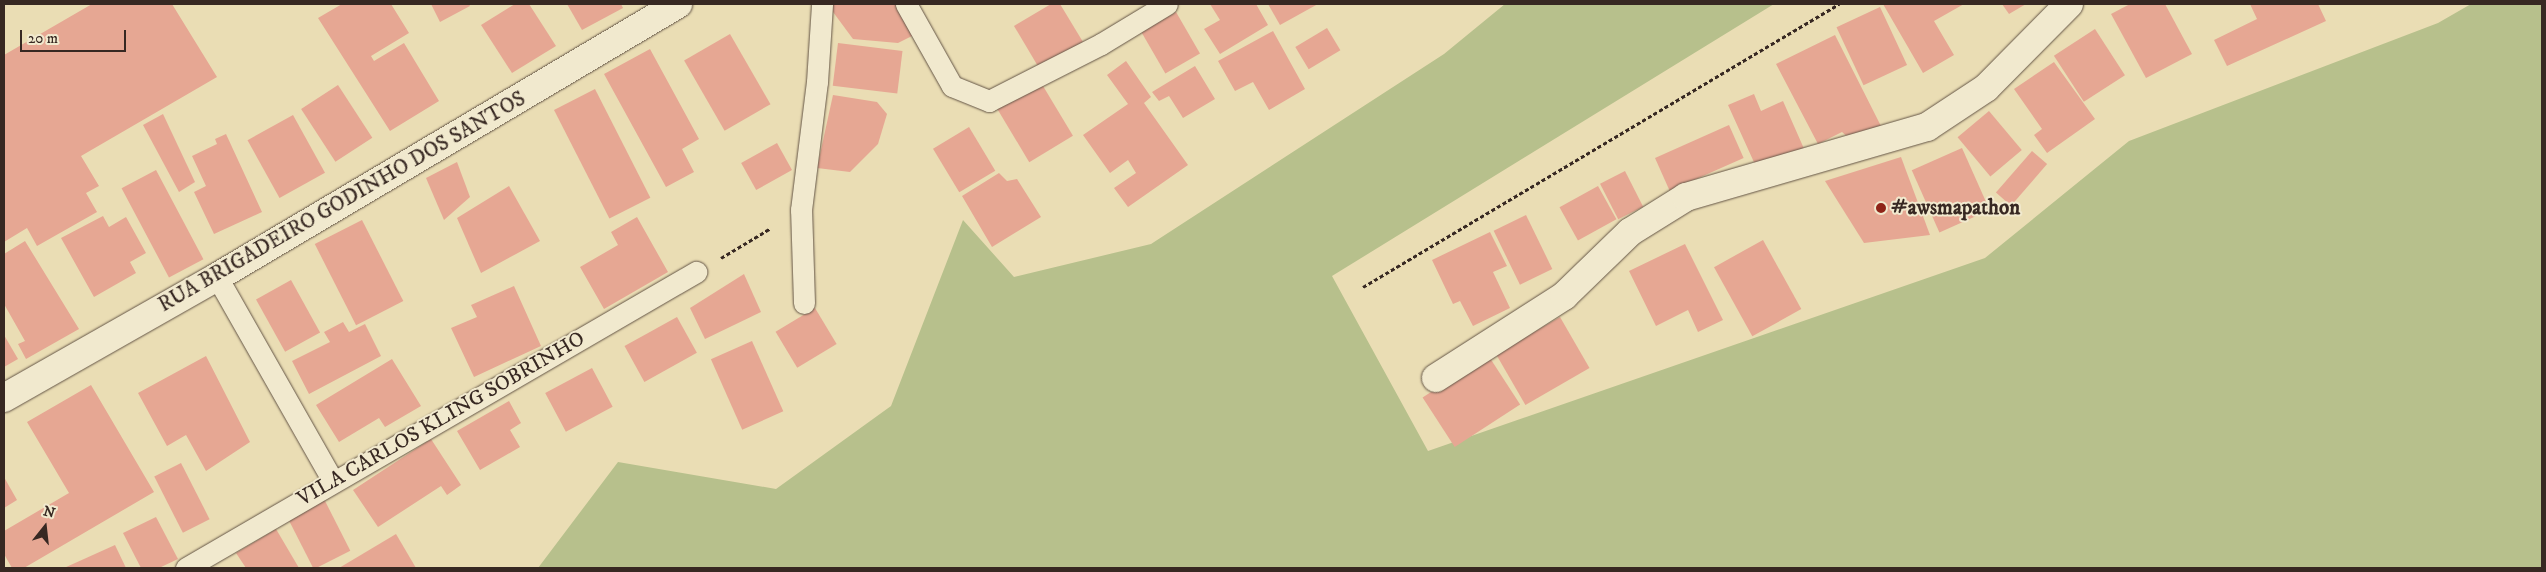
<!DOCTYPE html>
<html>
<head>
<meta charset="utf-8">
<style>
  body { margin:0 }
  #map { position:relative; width:2546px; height:572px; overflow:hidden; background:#eaddb4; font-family:"IM FELL DW Pica",serif }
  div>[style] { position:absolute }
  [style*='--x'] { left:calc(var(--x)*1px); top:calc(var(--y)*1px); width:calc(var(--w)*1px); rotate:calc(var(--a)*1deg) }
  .green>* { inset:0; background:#b7c08c }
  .building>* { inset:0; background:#e6a793; transform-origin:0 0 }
  .path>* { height:3px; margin-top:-1.5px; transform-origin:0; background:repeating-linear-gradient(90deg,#372822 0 4px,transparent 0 6.5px) }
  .roads { filter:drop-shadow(0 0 1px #645546) drop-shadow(0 0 1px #645546) }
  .lane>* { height:21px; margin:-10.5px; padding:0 10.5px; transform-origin:10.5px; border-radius:10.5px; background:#f1e9ce }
  .street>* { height:28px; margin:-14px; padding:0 14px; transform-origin:14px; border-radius:14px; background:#f1e9ce }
  .dots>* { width:14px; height:14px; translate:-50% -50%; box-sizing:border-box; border:2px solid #f1e9ce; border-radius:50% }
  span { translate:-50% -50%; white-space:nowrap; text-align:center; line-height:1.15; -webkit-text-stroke:4px #f1e9ce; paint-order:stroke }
  .street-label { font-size:21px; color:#372822 }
  .poi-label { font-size:21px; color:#372822; font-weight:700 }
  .left { translate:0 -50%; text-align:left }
  .frame { position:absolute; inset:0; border:5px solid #372822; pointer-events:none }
  .north { position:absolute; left:20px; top:502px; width:50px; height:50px; -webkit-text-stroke:4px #f1e9ce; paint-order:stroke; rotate:16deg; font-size:14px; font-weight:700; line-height:20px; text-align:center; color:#372822 }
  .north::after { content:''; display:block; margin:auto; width:18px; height:22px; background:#372822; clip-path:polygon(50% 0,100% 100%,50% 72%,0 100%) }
  .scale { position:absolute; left:20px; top:30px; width:106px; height:22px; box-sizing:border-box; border:2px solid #372822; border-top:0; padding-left:6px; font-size:15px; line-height:18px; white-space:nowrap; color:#372822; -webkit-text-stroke:4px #f1e9ce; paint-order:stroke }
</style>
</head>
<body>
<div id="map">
  <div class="green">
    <div style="clip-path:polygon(1505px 4px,1774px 4px,1332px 276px,1428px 451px,1985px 258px,2129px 141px,2438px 23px,2471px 4px,2542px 4px,2542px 568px,538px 568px,618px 462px,776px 489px,891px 406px,963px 220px,1014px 277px,1151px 244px,1444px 54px)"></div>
  </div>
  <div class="building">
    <div style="clip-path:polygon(92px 4px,172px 4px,217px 77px,81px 156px,99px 186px,86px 193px,97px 212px,37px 246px,27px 228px,4px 242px,4px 55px)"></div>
    <div style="clip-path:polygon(342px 4px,391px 4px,409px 33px,371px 56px,374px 61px,404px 43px,439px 101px,390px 131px,318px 18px)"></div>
    <div style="clip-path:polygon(431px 4px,469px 4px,470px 6px,440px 22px)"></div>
    <div style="clip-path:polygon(515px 4px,529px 4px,556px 46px,512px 73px,481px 25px)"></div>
    <div style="clip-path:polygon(567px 4px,621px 4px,623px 8px,582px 30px)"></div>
    <div style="clip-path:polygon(833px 4px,895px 4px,914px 35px,898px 43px,853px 39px,833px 12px)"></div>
    <div style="clip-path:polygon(1051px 4px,1060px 4px,1083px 42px,1039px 68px,1014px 26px)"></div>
    <div style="clip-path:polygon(1210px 4px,1256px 4px,1268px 25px,1220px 54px,1204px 29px,1220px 20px)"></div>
    <div style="clip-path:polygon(1268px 4px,1318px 4px,1280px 25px)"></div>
    <div style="clip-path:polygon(1883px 4px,1964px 4px,1934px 21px,1954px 55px,1923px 73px)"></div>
    <div style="clip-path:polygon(2002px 4px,2026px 4px,2009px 14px)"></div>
    <div style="clip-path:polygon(2130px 4px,2165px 4px,2192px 54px,2146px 78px,2111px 14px)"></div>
    <div style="clip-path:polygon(2250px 4px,2318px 4px,2326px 21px,2227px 66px,2214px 40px,2257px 19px)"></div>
    <div style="left:1880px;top:7px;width:64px;height:48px;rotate:65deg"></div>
    <div style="left:1176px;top:12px;width:48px;height:40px;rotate:60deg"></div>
    <div style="left:1327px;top:28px;width:26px;height:37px;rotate:59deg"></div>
    <div style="left:2095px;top:29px;width:55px;height:49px;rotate:57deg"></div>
    <div style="clip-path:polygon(1273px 31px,1305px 89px,1269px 110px,1253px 82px,1235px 91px,1218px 61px)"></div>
    <div style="left:730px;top:34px;width:81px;height:53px;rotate:60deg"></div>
    <div style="clip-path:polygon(1835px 35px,1885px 134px,1850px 139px,1842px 132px,1818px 144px,1776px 64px)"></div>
    <div style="left:838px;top:43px;width:65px;height:43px;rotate:7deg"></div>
    <div style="clip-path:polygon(650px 49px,699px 139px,682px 149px,694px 172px,666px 187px,604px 74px)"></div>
    <div style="clip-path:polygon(1126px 61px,1151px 97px,1144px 103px,1188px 165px,1128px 207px,1114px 188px,1136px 173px,1128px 160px,1110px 173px,1083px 135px,1128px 104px,1107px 75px)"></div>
    <div style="clip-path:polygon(2054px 62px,2095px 119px,2047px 153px,2034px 135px,2042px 129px,2014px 89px)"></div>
    <div style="clip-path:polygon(1195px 66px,1215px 99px,1183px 118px,1169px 96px,1159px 101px,1152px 92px)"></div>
    <div style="left:1040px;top:81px;width:64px;height:51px;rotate:59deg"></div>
    <div style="left:338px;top:85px;width:63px;height:44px;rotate:57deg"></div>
    <div style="left:595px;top:89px;width:122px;height:46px;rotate:63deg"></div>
    <div style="clip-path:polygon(1754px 94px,1761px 111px,1783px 101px,1805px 151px,1758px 171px,1728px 105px)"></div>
    <div style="clip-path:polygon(833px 95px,877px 102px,887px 114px,878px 144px,850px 172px,817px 168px)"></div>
    <div style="left:1989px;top:111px;width:51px;height:41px;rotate:50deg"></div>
    <div style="clip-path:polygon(163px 114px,195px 182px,179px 192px,143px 125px)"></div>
    <div style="left:293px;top:115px;width:66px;height:52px;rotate:61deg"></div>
    <div style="left:1729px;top:125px;width:36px;height:81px;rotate:66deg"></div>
    <div style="left:969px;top:127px;width:51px;height:42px;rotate:59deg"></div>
    <div style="clip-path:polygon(226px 134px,262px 212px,214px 234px,194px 192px,206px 186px,192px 156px,217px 144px,215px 139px)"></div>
    <div style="left:777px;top:143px;width:31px;height:41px;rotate:61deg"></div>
    <div style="left:1962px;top:148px;width:68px;height:55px;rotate:66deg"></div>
    <div style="left:2032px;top:151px;width:20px;height:55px;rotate:41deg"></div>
    <div style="clip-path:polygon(1901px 157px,1930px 235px,1864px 243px,1825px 181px)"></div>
    <div style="clip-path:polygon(457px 162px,470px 197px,444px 220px,426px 178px)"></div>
    <div style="left:156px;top:170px;width:101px;height:39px;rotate:62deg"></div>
    <div style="left:1625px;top:171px;width:40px;height:28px;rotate:63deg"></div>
    <div style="clip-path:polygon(999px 173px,1007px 181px,1017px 179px,1041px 217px,992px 247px,962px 196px)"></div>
    <div style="clip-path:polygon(509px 186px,540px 241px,481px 273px,457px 218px)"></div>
    <div style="left:1598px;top:186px;width:38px;height:44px;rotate:61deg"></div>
    <div style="left:1526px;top:215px;width:60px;height:36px;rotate:64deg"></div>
    <div style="clip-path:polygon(103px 216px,109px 227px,126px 217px,146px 253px,130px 262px,136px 273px,94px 297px,61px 238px)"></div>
    <div style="clip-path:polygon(637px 217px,668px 272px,604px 309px,580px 267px,618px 245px,611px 232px)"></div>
    <div style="left:362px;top:220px;width:91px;height:53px;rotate:63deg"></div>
    <div style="clip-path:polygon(1490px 232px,1507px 266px,1493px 272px,1510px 308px,1473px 326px,1460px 301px,1453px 304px,1432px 260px)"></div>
    <div style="left:1763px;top:240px;width:79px;height:56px;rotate:61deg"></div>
    <div style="clip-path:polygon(25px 241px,79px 329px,26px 359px,18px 344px,25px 341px,4px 304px,4px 254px)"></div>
    <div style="clip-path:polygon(1685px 244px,1723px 320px,1698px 332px,1688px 310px,1656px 326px,1629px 271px)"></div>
    <div style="clip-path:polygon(744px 274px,761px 312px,705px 339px,690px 308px)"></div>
    <div style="left:291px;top:280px;width:60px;height:40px;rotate:61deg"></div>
    <div style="clip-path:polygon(514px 286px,541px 346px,474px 377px,451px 328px,477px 317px,471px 305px)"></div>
    <div style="left:815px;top:308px;width:42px;height:46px;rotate:59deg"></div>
    <div style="left:677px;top:317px;width:41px;height:60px;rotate:61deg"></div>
    <div style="left:1560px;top:317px;width:59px;height:74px;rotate:60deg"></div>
    <div style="clip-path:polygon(343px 322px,349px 332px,365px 324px,381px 356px,309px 394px,292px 361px,330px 342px,324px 332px)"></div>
    <div style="clip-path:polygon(4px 335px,18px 359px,4px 367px)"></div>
    <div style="left:752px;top:341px;width:77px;height:45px;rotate:66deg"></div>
    <div style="left:1488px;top:355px;width:59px;height:78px;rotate:57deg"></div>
    <div style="clip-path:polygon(206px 356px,250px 442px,206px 471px,186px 435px,167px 446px,138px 393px)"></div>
    <div style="clip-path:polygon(392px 359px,421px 406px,385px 427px,379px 418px,339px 442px,316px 405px)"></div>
    <div style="left:592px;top:368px;width:44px;height:53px;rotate:62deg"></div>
    <div style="clip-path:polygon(91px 385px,154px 492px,24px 568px,12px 568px,4px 554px,4px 531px,69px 493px,27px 422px)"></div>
    <div style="clip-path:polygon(509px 401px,521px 423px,510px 430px,520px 447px,480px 470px,457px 431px)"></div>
    <div style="clip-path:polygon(431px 439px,461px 485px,447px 495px,441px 486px,378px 527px,353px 490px)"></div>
    <div style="left:181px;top:463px;width:63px;height:30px;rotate:63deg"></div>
    <div style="clip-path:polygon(4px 477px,17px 500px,4px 508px)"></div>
    <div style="left:324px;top:499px;width:58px;height:41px;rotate:63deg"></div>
    <div style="clip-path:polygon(156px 517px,178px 559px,159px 568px,141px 568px,123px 533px)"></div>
    <div style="clip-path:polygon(276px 529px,299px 568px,246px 568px,236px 553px)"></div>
    <div style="clip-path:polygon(396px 534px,416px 568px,339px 568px)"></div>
    <div style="clip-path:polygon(115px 545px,126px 568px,64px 568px)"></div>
  </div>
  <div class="path">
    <div style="--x:721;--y:258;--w:58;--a:-31"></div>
    <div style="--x:1363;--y:287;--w:554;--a:-30.73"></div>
  </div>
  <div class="roads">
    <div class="lane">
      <div style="--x:906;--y:4;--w:94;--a:60.7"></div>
      <div style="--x:952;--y:86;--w:40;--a:22"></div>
      <div style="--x:989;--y:101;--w:126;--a:-27"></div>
      <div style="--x:1101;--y:44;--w:77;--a:-31.2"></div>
      <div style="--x:217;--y:277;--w:235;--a:60.4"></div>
      <div style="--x:804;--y:303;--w:93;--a:-91.8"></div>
      <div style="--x:801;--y:210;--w:129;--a:-82.9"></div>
      <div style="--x:817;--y:82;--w:78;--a:-86.3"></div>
      <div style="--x:186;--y:568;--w:590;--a:-30.13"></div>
    </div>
    <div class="street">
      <div style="--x:1436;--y:378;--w:152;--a:-32.6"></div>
      <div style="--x:1564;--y:296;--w:92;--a:-44.1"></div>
      <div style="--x:1630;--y:232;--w:66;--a:-32"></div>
      <div style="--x:1686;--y:197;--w:251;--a:-16.2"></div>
      <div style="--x:1927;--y:127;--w:71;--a:-33.5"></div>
      <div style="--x:1986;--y:88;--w:118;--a:-45.3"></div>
      <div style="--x:4;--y:398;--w:245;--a:-29.6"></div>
      <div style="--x:217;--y:277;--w:536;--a:-30.63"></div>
    </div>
  </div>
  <div class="dots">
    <div style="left:1881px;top:208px;background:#8f2418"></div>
  </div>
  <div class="street-label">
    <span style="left:342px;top:202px;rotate:-30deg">RUA BRIGADEIRO GODINHO DOS SANTOS</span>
    <span style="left:441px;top:419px;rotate:-30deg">VILA CARLOS KLING SOBRINHO</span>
  </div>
  <div class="poi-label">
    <span class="left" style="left:1891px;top:208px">#awsmapathon</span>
  </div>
  <div class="frame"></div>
  <div class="north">N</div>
  <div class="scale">20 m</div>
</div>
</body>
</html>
